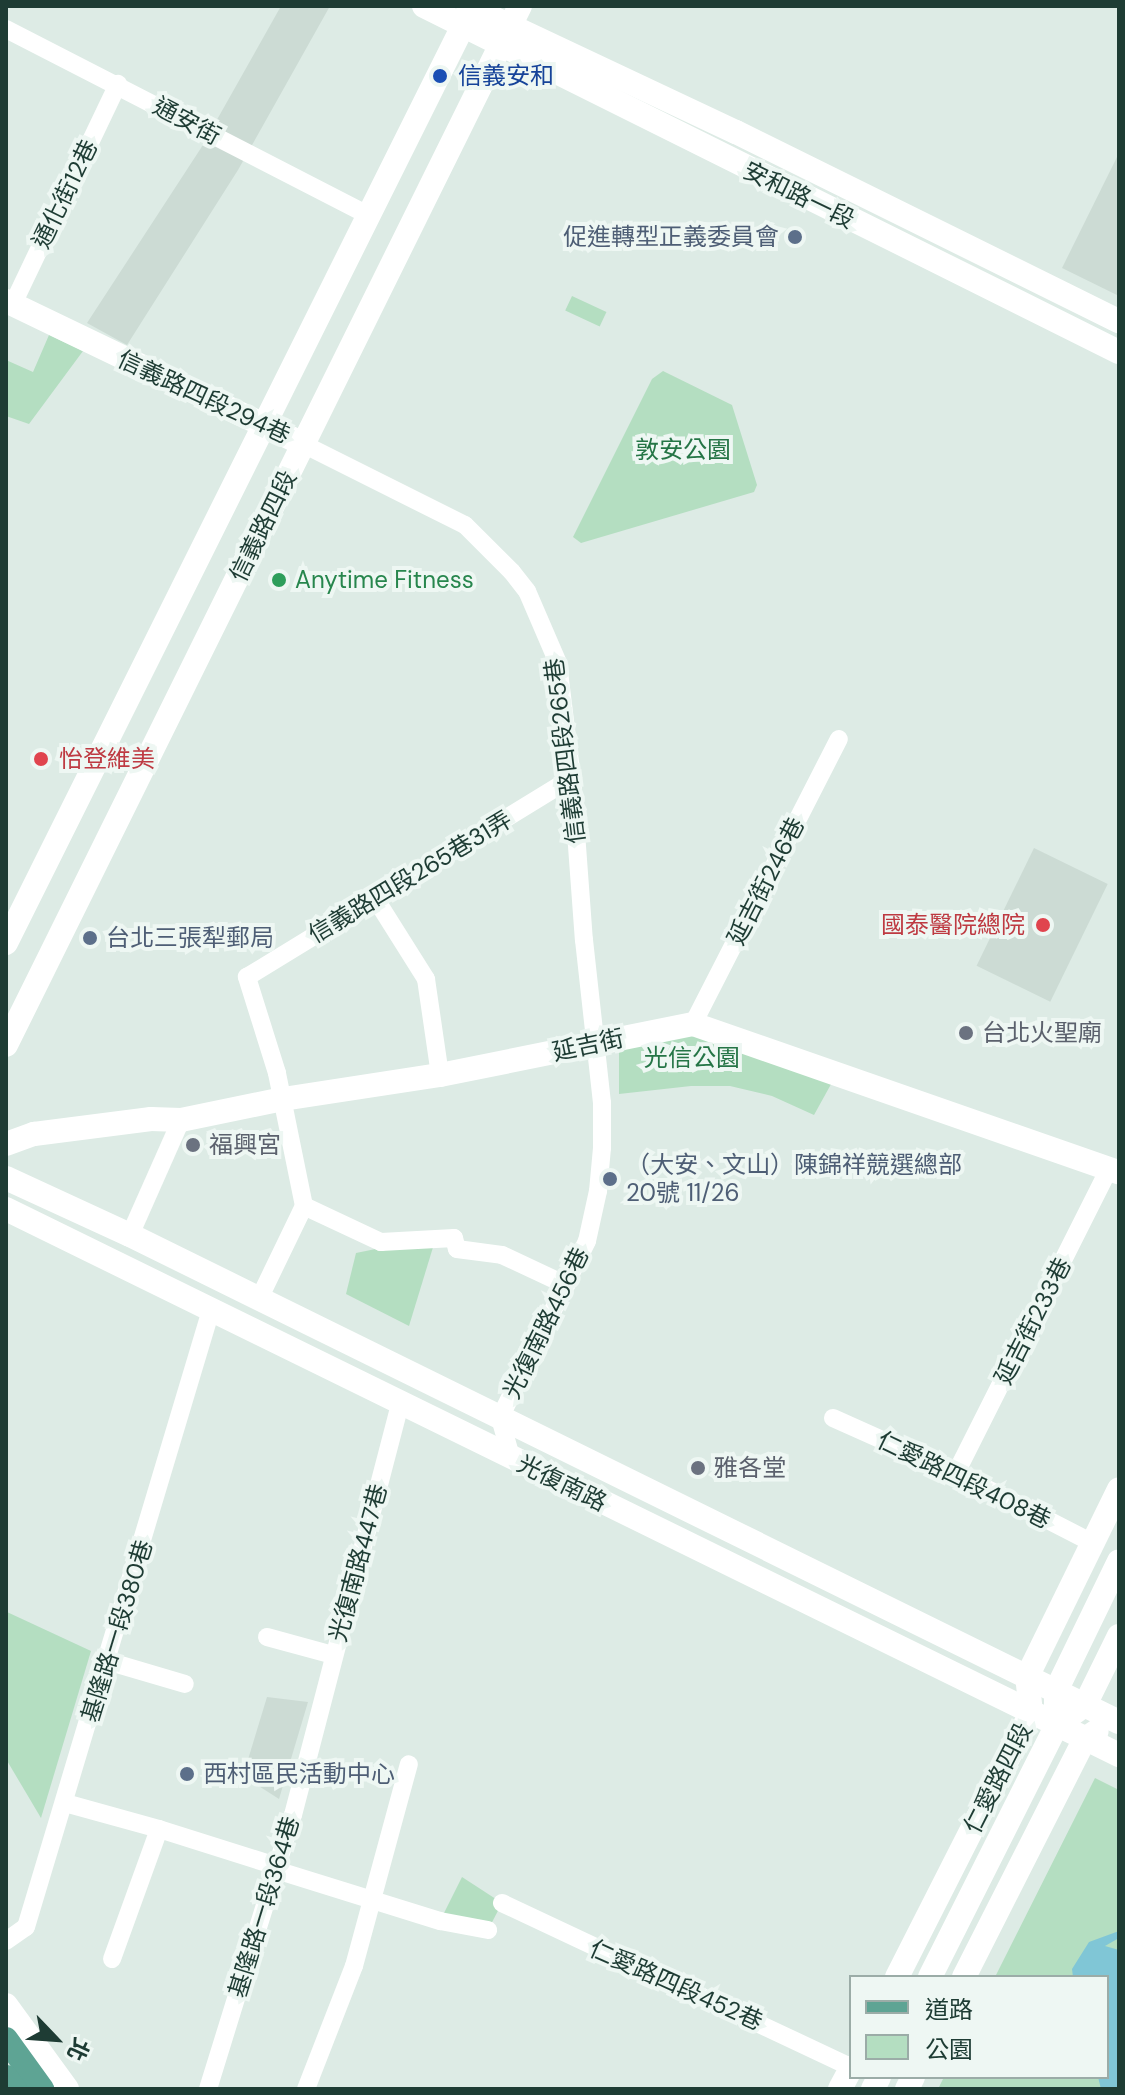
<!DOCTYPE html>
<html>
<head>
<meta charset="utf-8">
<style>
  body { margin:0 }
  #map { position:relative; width:1125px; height:2095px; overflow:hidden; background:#ddebe5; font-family:"DM Sans","Noto Sans TC",sans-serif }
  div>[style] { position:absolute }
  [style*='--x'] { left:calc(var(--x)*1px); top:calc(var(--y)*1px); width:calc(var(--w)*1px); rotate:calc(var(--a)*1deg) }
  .built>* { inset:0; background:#ccdbd4; transform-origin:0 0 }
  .green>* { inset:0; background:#b4dec1; transform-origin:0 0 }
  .water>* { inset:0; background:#80c6d6 }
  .street>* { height:18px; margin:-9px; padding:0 9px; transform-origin:9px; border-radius:9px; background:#fff }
  .secondary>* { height:24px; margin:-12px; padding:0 12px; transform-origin:12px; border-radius:12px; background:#fff }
  .primary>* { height:24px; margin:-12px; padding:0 12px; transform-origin:12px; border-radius:12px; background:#5ea494 }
  .dots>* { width:22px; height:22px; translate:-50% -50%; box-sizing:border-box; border:4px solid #eef7f3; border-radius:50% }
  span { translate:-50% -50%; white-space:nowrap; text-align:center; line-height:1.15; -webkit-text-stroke:8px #eef7f3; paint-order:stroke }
  .transit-label { font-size:24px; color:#164399 }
  .left { translate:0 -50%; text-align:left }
  .street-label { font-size:24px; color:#1e3c34 }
  .service-label { font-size:24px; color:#4e5e75 }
  .right { translate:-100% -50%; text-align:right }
  .park-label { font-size:24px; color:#257546 }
  .leisure-label { font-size:24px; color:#27864d }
  .health-label { font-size:24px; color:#be3a42 }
  .worship-label { font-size:24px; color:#5b616d }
  .frame { position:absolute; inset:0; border:8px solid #1e3c34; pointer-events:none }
  .legend { position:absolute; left:849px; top:1975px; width:260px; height:104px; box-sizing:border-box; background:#eef7f3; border:2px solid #9baca7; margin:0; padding:10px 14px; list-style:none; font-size:24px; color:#1e3c34 }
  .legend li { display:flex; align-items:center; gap:16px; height:40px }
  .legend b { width:40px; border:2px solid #9baca7 }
  .north { position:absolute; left:16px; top:1999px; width:80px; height:80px; -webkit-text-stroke:6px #eef7f3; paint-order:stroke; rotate:115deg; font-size:22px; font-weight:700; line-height:32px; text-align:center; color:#1e3c34 }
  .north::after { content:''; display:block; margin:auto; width:28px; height:36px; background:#1e3c34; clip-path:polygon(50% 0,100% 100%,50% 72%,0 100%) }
</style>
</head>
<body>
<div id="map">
  <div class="built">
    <div style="clip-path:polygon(281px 6px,330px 6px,238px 170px,127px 345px,87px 323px,201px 148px)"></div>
    <div style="clip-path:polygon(1119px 153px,1119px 296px,1062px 268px)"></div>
    <div style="left:1034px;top:848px;width:82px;height:131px;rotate:26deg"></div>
    <div style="clip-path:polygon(267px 1697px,308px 1702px,279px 1799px,243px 1776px)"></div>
  </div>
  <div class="green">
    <div style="left:572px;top:296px;width:38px;height:16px;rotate:25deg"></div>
    <div style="clip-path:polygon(49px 335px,83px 351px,29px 424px,6px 416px,6px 360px,33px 372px)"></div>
    <div style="clip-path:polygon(663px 371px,732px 405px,757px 485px,754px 492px,581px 543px,573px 537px,652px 379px)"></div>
    <div style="clip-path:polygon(693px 1030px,835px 1077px,814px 1115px,772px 1096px,730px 1086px,691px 1086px,619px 1094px,619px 1051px)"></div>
    <div style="clip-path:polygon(400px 1244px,434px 1244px,409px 1326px,346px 1294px,356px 1253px)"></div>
    <div style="clip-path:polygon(7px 1612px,91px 1651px,41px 1818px,6px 1759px)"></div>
    <div style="clip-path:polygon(1095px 1778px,1119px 1790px,1119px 2089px,938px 2089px,944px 2077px,1107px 2077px,1107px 1977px,995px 1977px)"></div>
    <div style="clip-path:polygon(462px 1877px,502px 1903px,488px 1930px,440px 1921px)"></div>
  </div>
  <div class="water">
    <div style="clip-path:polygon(1119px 1931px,1119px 1938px,1105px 1946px,1119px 1950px,1119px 2089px,1101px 2089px,1098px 2077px,1107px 2077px,1107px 1977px,1073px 1977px,1072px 1969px,1089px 1942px)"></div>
  </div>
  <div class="street">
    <div style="--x:6;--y:29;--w:407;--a:27.2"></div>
    <div style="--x:13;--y:304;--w:244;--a:-64.5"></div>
    <div style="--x:303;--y:444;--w:181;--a:26.6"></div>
    <div style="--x:465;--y:525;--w:66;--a:45"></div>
    <div style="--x:512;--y:572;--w:24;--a:52"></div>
    <div style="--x:527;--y:591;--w:78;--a:66.7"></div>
    <div style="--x:558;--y:663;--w:116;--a:83.1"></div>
    <div style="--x:572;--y:778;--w:162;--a:85.8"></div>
    <div style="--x:584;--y:940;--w:164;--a:83.7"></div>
    <div style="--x:602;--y:1103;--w:45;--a:90"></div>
    <div style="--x:602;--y:1148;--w:43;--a:95.3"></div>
    <div style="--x:598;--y:1191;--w:51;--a:102.4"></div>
    <div style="--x:587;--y:1241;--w:197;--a:116.2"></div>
    <div style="--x:500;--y:1418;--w:41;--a:74.2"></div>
    <div style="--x:375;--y:898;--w:96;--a:57.8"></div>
    <div style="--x:426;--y:979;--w:97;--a:81.7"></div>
    <div style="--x:693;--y:1024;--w:320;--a:-62.9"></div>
    <div style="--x:304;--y:1206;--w:85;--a:25.1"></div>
    <div style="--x:381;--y:1242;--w:73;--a:-3.1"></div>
    <div style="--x:454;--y:1238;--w:11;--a:75"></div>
    <div style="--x:457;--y:1249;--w:45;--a:7.6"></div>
    <div style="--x:502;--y:1255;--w:71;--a:25.1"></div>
    <div style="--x:130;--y:1235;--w:126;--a:-66.1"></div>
    <div style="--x:259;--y:1299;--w:103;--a:-64.2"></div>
    <div style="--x:304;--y:1206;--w:136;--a:-101.5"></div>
    <div style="--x:277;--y:1073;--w:101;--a:-107.4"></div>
    <div style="--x:247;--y:977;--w:381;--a:-31.5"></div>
    <div style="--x:833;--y:1418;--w:135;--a:24.1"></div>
    <div style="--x:956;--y:1473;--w:154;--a:27.1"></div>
    <div style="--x:956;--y:1473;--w:340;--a:-63.3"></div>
    <div style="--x:267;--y:1637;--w:68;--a:15.3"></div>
    <div style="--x:107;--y:1661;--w:81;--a:16.4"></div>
    <div style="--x:65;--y:1803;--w:98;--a:15.5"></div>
    <div style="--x:276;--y:1870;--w:172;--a:17.3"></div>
    <div style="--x:440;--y:1921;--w:49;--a:10.6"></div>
    <div style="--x:502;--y:1903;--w:386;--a:25.2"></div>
    <div style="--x:6;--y:1941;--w:24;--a:-35"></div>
    <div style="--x:26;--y:1927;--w:644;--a:-73.31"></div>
    <div style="--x:112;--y:1959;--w:138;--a:-70.1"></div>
    <div style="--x:159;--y:1829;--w:123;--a:17.5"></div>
    <div style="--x:208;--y:2089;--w:287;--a:-72.8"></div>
    <div style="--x:293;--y:1815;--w:426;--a:-75.4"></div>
    <div style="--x:306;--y:2089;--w:132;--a:-68.7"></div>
    <div style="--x:354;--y:1966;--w:209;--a:-74.8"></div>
  </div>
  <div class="secondary">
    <div style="--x:424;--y:6;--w:776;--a:26.47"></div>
    <div style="--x:468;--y:6;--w:296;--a:25.2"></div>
    <div style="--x:736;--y:132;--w:427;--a:26.3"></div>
    <div style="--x:6;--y:301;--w:330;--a:25.7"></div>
    <div style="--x:6;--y:943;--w:1047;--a:-63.51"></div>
    <div style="--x:6;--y:1045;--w:1159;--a:-63.68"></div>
    <div style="--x:6;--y:1144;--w:30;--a:-20"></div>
    <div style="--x:34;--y:1134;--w:118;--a:-7.3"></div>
    <div style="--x:151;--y:1119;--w:30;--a:2"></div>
    <div style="--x:181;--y:1120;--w:104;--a:-11.6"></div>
    <div style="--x:283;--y:1099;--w:159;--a:-8.7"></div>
    <div style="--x:440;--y:1075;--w:258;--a:-11.4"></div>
    <div style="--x:693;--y:1024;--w:451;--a:19.2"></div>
    <div style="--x:6;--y:1178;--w:136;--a:24.7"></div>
    <div style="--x:130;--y:1235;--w:1102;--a:26.22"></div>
    <div style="--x:6;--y:1209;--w:1240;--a:26.13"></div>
    <div style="--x:1056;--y:1707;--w:16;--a:-90"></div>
    <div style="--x:1056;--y:1691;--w:144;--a:-64.1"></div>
    <div style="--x:897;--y:1977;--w:296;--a:-63.1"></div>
    <div style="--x:1031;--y:1713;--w:36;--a:-96"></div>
    <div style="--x:1027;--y:1677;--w:209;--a:-63.9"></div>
    <div style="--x:930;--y:1977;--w:282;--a:-63.3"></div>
    <div style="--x:1057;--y:1725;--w:34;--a:-36"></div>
    <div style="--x:1085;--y:1705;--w:77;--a:-63.8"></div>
    <div style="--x:964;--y:1977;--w:267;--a:-63.1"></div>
    <div style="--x:1085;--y:1739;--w:14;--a:-34"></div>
    <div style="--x:6;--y:2005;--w:104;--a:54"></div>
    <div style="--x:840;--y:2089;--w:24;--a:-62"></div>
    <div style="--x:873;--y:2089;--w:13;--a:-63"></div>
    <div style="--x:907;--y:2089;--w:13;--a:-63"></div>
  </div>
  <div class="primary">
    <div style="--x:6;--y:2039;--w:62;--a:54.2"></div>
    <div style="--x:6;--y:2077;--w:15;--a:53"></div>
  </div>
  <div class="dots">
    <div style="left:440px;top:76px;background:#1a4fb4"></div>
    <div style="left:795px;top:237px;background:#5c6f8a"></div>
    <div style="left:279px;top:580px;background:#2e9e5b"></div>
    <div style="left:41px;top:759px;background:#e0444e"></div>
    <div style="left:1043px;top:925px;background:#e0444e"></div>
    <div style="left:90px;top:938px;background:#5c6f8a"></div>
    <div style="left:966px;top:1033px;background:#6b7280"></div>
    <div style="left:193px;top:1145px;background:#6b7280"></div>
    <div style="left:610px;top:1179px;background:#5c6f8a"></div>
    <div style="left:698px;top:1468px;background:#6b7280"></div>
    <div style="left:187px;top:1774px;background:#5c6f8a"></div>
  </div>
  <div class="transit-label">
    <span class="left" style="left:458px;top:76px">信義安和</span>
  </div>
  <div class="street-label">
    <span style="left:187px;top:121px;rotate:28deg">通安街</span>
    <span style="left:65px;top:194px;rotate:-64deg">通化街12巷</span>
    <span style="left:799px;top:195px;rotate:26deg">安和路一段</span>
    <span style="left:204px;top:397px;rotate:25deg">信義路四段294巷</span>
    <span style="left:263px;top:526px;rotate:-64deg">信義路四段</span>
    <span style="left:565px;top:751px;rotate:-97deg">信義路四段265巷</span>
    <span style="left:410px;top:877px;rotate:-31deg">信義路四段265巷31弄</span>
    <span style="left:766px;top:881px;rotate:-63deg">延吉街246巷</span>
    <span style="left:588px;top:1045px;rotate:-12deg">延吉街</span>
    <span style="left:1033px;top:1321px;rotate:-63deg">延吉街233巷</span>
    <span style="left:546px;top:1323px;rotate:-64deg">光復南路456巷</span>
    <span style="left:964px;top:1480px;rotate:26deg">仁愛路四段408巷</span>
    <span style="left:562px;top:1483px;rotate:26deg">光復南路</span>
    <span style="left:358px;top:1563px;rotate:-75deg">光復南路447巷</span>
    <span style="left:117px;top:1631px;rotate:-73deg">基隆路一段380巷</span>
    <span style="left:998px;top:1778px;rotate:-63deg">仁愛路四段</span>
    <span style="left:264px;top:1907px;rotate:-73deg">基隆路一段364巷</span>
    <span style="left:676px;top:1985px;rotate:24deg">仁愛路四段452巷</span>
  </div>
  <div class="service-label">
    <span class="right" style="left:779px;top:237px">促進轉型正義委員會</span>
    <span class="left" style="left:106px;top:938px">台北三張犁郵局</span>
    <span class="left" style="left:626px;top:1179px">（大安、文山）陳錦祥競選總部<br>20號 11/26</span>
    <span class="left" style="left:203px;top:1774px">西村區民活動中心</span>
  </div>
  <div class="park-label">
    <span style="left:683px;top:450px">敦安公園</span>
    <span style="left:692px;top:1058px">光信公園</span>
  </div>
  <div class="leisure-label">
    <span class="left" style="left:295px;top:580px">Anytime Fitness</span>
  </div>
  <div class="health-label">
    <span class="left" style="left:59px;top:759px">怡登維美</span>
    <span class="right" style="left:1025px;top:925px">國泰醫院總院</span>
  </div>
  <div class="worship-label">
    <span class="left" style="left:982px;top:1033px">台北火聖廟</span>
    <span class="left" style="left:209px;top:1145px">福興宮</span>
    <span class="left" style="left:714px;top:1468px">雅各堂</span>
  </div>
  <div class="frame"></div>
  <ul class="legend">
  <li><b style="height:10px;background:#5ea494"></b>道路</li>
  <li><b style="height:22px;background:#b4dec1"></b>公園</li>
  </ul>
  <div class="north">北</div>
</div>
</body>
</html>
